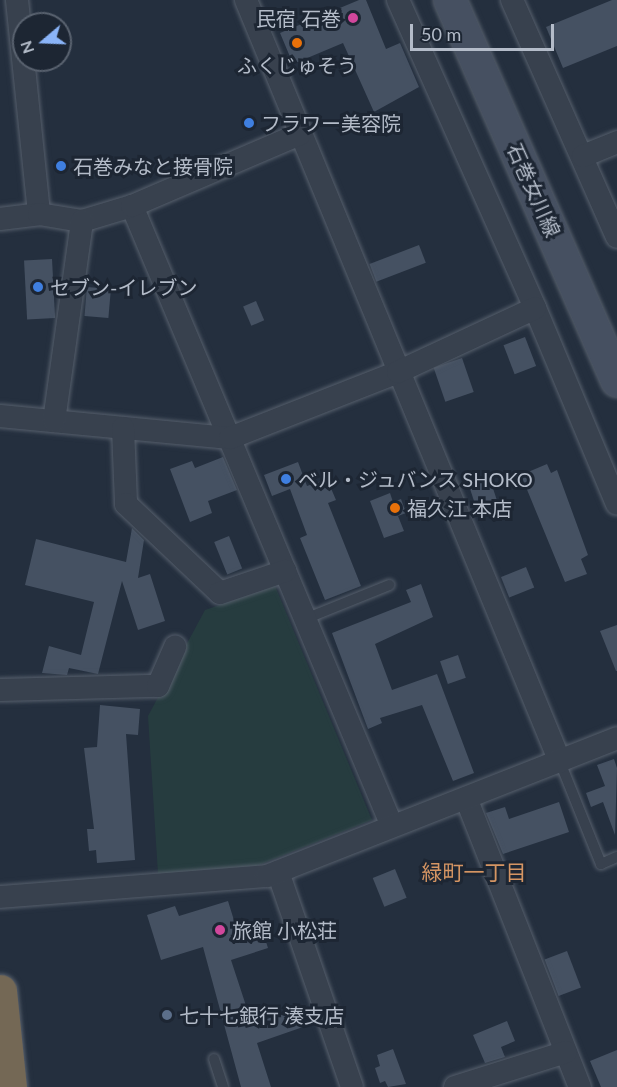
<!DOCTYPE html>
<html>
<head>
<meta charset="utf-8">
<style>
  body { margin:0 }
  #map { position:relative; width:617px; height:1087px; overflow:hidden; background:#242f3e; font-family:Lato,"Noto Sans JP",sans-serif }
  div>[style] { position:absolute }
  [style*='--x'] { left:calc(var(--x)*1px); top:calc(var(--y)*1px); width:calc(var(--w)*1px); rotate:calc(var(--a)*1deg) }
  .green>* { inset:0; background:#263c3f }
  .building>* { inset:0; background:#455162; transform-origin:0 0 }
  .roads { filter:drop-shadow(0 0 2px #565f6c) drop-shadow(0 0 2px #565f6c) }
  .lane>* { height:10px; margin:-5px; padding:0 5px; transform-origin:5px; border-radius:5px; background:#38414e }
  .street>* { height:22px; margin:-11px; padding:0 11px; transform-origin:11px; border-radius:11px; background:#38414e }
  .secondary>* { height:32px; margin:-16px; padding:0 16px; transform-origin:16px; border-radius:16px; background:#465061 }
  .highway>* { height:33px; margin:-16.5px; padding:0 16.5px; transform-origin:16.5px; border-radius:16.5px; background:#746855 }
  .dots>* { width:16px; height:16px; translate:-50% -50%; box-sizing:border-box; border:3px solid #1d2633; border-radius:50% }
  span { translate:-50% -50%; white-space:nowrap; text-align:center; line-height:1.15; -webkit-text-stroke:6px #1d2633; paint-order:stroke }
  .poi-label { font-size:20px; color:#b4bcc9 }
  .right { translate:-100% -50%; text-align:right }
  .left { translate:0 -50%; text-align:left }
  .street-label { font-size:20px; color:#b4bcc9 }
  .neighbourhood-label { font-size:21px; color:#d59563 }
  .north { position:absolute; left:12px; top:12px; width:60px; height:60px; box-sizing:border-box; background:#1d2633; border:2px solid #59626f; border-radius:50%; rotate:251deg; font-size:16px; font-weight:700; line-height:24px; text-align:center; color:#b4bcc9 }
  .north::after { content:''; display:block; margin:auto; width:21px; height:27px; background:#8ab4f8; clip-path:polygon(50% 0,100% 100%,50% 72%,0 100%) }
  .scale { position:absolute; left:410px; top:24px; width:144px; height:27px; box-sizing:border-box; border:3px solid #b4bcc9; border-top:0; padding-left:8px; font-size:18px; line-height:21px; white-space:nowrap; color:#b4bcc9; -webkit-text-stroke:4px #1d2633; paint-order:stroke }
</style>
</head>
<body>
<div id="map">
  <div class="green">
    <div style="clip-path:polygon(275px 586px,372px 820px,244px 871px,158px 874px,148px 716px,205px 610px)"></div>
  </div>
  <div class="building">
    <div style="clip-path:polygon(359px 0,366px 0,386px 49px,400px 43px,419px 87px,374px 112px,343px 43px,293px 64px,280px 33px)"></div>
    <div style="clip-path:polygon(612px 0,617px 0,617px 46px,563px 68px,546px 27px)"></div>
    <div style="left:419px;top:245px;width:19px;height:53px;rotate:69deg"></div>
    <div style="left:52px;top:259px;width:59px;height:28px;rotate:87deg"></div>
    <div style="left:87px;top:287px;width:24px;height:29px;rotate:5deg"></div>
    <div style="left:256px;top:301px;width:21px;height:14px;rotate:67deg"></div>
    <div style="left:525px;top:337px;width:31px;height:23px;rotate:69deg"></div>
    <div style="left:462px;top:358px;width:36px;height:30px;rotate:71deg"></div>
    <div style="clip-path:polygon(223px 457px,237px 490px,208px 501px,212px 513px,190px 522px,170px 469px,192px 461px,195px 468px)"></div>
    <div style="clip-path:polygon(298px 462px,307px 486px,327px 479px,336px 500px,328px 503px,361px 586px,325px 600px,300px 538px,307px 535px,290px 489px,272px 496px,264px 475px)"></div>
    <div style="clip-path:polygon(547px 464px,551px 473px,557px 470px,588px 555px,581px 559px,587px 574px,565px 582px,521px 475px)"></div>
    <div style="left:489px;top:476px;width:25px;height:22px;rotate:72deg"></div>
    <div style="clip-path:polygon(390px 493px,393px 502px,401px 499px,406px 513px,398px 516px,404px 531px,384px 538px,370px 501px)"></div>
    <div style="clip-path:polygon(132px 528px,144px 540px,138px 578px,150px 574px,165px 621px,138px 630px,122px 581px,98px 674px,69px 668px,67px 675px,42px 673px,49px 646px,81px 655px,94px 602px,25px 585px,36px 539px,126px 562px)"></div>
    <div style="left:229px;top:536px;width:35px;height:16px;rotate:68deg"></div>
    <div style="left:526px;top:567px;width:22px;height:27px;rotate:68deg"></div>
    <div style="clip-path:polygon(421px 584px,433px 617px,375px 644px,392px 690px,437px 674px,474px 773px,453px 781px,422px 705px,380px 718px,382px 723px,368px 729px,332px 633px,411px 602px,406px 590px)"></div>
    <div style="clip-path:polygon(617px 625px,617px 671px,616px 671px,600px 631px)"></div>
    <div style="left:458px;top:655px;width:24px;height:19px;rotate:71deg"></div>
    <div style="clip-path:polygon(100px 705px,140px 709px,138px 735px,126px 734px,135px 860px,97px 863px,96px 850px,89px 851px,87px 829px,94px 829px,84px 748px,97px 747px)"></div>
    <div style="clip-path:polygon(614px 759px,617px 768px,615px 835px,603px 802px,591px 807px,586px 793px,605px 786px,597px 765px)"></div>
    <div style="clip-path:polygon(559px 802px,569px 832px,503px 854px,486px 813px,505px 807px,509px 819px)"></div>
    <div style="left:395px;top:869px;width:31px;height:24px;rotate:68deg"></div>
    <div style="clip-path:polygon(228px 901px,237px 930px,260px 923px,268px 948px,231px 960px,252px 1024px,297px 1009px,303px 1027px,257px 1043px,271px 1087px,241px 1087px,203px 947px,161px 960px,147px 915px,175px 906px,179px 916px)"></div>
    <div style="left:567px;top:951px;width:39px;height:24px;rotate:69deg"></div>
    <div style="clip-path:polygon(507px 1021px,515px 1041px,501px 1047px,505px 1057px,485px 1063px,473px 1035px)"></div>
    <div style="clip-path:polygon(393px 1049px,406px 1084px,388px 1087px,385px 1081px,380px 1083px,375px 1068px,380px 1066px,377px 1055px)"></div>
    <div style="clip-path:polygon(617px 1050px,617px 1087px,601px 1087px,590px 1061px)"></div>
  </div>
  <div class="roads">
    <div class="lane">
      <div style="--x:305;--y:619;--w:91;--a:-22"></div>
      <div style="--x:560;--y:762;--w:110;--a:68.1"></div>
      <div style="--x:601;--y:864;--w:17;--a:-24"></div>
      <div style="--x:214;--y:1059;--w:29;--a:72"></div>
    </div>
    <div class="street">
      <div style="--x:17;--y:0;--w:215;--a:84.1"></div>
      <div style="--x:246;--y:0;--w:824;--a:67.6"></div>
      <div style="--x:398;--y:0;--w:337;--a:66"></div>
      <div style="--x:535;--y:308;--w:212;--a:67.3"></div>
      <div style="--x:512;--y:0;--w:259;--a:66.1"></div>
      <div style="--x:583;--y:156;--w:37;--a:-22"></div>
      <div style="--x:132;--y:206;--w:672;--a:67.25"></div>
      <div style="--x:0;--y:219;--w:39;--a:-7"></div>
      <div style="--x:39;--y:214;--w:44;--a:9.2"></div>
      <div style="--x:82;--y:221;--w:52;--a:-16.7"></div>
      <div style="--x:132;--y:206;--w:183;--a:-23.2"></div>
      <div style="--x:0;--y:416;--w:231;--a:5.5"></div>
      <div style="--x:230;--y:438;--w:180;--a:-21.4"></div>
      <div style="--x:398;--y:372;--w:151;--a:-25"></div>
      <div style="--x:54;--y:421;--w:202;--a:-82"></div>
      <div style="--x:123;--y:428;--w:76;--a:87.7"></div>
      <div style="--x:126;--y:504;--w:129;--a:43.4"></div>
      <div style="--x:220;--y:593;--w:69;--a:-18.7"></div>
      <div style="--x:0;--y:690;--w:158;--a:-1.5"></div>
      <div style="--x:158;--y:686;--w:43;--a:-66.4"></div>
      <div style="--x:466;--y:798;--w:311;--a:68.5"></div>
      <div style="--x:278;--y:872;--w:227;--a:71"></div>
      <div style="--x:0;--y:897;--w:268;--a:-4.5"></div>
      <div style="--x:267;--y:876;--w:376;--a:-21.5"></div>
      <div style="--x:455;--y:1087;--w:116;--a:-17.5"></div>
    </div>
    <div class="secondary">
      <div style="--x:450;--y:0;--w:416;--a:66.3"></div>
    </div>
    <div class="highway">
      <div style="--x:0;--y:991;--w:97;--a:84.1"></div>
    </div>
  </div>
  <div class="dots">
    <div style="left:353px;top:18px;background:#d1479c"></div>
    <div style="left:297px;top:43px;background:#e8710a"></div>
    <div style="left:249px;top:123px;background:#3f7fe0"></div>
    <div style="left:61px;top:166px;background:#3f7fe0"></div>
    <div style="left:38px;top:287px;background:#3f7fe0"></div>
    <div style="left:286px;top:479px;background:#3f7fe0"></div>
    <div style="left:395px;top:508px;background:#e8710a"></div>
    <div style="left:220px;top:930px;background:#d1479c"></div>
    <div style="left:167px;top:1015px;background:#5c6f8a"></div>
  </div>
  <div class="poi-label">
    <span class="right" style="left:341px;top:18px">民宿 石巻</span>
    <span style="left:297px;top:65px">ふくじゅそう</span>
    <span class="left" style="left:261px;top:123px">フラワー美容院</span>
    <span class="left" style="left:73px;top:166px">石巻みなと接骨院</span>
    <span class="left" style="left:50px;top:287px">セブン-イレブン</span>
    <span class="left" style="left:298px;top:479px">ベル・ジュバンス SHOKO</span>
    <span class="left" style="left:407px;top:508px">福久江 本店</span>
    <span class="left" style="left:232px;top:930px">旅館 小松荘</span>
    <span class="left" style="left:179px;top:1015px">七十七銀行 湊支店</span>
  </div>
  <div class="street-label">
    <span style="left:534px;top:190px;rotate:66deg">石巻女川線</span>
  </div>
  <div class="neighbourhood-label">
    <span style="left:474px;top:872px">緑町一丁目</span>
  </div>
  <div class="north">N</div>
  <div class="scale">50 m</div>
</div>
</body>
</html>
